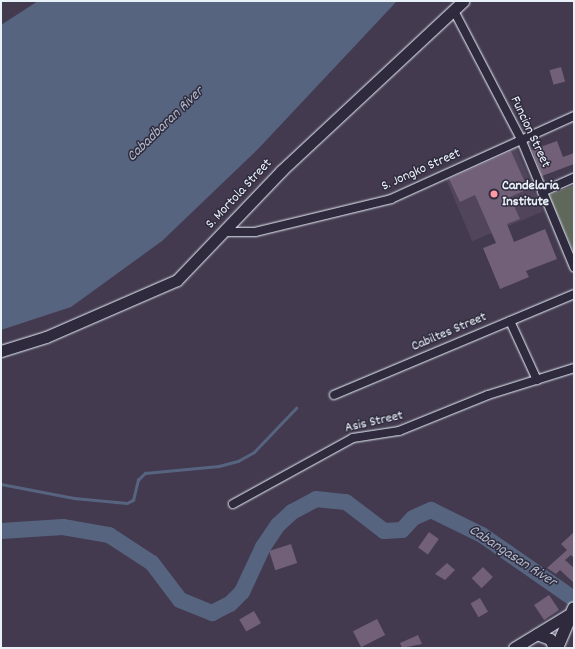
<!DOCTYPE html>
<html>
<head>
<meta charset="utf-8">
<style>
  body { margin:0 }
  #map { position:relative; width:575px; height:649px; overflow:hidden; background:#433a4f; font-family:Dekko,sans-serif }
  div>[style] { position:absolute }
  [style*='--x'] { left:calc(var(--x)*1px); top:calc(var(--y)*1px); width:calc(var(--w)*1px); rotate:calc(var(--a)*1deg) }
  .built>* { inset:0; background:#51455b; transform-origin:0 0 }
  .green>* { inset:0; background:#5f685b }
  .water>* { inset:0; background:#576480 }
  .stream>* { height:2.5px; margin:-1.25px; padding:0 1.25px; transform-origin:1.25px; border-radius:1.25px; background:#576480 }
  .river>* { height:16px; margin:-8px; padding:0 8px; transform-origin:8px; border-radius:8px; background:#576480 }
  .building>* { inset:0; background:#725f78; transform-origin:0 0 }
  .roads { filter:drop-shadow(0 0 1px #e8f1f8) drop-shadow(0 0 1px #e8f1f8) }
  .minor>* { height:8px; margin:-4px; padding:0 4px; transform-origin:4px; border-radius:4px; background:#2f2a3d }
  .tertiary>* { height:11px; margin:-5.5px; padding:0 5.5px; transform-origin:5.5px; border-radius:5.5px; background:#2f2a3d }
  .secondary>* { height:12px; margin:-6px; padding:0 6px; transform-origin:6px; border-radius:6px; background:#2f2a3d }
  .dots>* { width:11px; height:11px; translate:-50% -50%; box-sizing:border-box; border:2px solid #2f2a3d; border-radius:50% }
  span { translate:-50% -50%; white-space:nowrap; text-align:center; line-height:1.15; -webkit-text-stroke:3px #2f2a3d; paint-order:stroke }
  .street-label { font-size:14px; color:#e8f1f8 }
  .poi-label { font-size:14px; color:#e8f1f8; font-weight:700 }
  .left { translate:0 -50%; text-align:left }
  .water-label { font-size:15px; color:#aeb9c8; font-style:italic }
  .frame { position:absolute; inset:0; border:2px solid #e8f1f8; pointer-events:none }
</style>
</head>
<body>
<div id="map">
  <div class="built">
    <div style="left:515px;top:145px;width:72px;height:77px;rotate:67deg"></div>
  </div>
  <div class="green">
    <div style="clip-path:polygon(574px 185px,574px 253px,549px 195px)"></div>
  </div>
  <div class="water">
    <div style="clip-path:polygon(38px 1px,397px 1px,259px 148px,162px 241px,71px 307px,1px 330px,1px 25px)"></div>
  </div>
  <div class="stream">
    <div style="--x:1;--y:484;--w:74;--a:10.9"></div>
    <div style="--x:74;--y:498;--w:53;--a:5.4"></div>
    <div style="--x:127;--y:503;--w:7;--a:-27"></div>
    <div style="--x:133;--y:500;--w:21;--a:-76"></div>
    <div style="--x:138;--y:480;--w:10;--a:-45"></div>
    <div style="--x:145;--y:473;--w:74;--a:-5.4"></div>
    <div style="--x:219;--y:466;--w:20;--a:-15"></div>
    <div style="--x:238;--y:461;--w:18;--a:-29"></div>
    <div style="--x:254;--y:452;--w:61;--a:-46.3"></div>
  </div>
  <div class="river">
    <div style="--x:1;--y:531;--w:62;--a:-3.7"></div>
    <div style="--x:63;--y:527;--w:47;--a:9.9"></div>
    <div style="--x:109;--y:535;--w:51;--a:33.1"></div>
    <div style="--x:152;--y:563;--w:46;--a:52.9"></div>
    <div style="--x:180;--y:600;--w:35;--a:22"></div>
    <div style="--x:212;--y:613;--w:20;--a:-27"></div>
    <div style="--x:230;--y:604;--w:17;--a:-45"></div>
    <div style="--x:242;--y:592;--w:50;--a:-65"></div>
    <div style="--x:263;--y:547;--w:27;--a:-56"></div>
    <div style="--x:278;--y:525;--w:19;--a:-43"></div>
    <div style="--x:292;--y:512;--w:27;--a:-28"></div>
    <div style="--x:316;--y:499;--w:30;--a:6"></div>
    <div style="--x:346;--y:502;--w:48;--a:37.3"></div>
    <div style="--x:384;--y:531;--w:18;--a:-3"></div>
    <div style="--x:402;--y:530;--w:16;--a:-47"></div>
    <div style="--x:413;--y:518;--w:20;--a:-24"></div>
    <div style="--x:431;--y:510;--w:57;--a:26.1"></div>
    <div style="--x:482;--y:535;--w:112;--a:34.8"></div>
  </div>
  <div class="building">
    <div style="left:561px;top:67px;width:15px;height:12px;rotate:74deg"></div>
    <div style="clip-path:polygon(557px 141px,563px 157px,574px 153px,574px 164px,542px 176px,532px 150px)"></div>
    <div style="clip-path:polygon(511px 151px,528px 189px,510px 197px,520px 219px,507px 224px,514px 242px,545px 229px,557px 259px,526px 271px,529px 277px,500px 289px,483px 248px,496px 243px,475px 195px,460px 202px,449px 179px)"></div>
    <div style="left:429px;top:532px;width:12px;height:19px;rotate:35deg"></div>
    <div style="clip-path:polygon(574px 532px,574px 558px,571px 555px,565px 560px,574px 568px,574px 583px,560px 570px,556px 574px,547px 568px,567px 550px,561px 544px)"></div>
    <div style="left:291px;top:544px;width:20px;height:23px;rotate:72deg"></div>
    <div style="clip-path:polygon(447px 563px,455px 570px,445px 580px,435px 574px)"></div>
    <div style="left:483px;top:567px;width:14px;height:16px;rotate:45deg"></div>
    <div style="left:549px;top:595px;width:18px;height:18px;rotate:56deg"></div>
    <div style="left:480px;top:598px;width:16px;height:11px;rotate:60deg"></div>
    <div style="left:254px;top:611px;width:14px;height:17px;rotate:60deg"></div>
    <div style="left:377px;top:619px;width:18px;height:27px;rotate:63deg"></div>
    <div style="clip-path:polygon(418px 635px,422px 644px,402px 648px,400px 643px)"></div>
  </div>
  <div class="roads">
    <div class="minor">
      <div style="--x:454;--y:11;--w:144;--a:62.4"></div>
      <div style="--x:521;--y:139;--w:139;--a:67.5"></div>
      <div style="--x:542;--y:192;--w:35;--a:-24"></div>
      <div style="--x:223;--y:232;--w:32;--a:0"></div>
      <div style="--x:255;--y:232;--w:140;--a:-13.6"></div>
      <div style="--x:391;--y:199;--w:201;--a:-24.4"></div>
      <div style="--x:510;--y:321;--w:65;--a:65.4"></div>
      <div style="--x:334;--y:395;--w:260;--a:-22.8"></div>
      <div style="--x:233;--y:504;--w:137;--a:-28.8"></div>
      <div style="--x:353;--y:438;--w:47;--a:-8.7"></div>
      <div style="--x:399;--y:431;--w:96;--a:-22"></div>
      <div style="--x:488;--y:395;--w:90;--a:-17.4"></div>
    </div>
    <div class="tertiary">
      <div style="--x:1;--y:351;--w:47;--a:-17.3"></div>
      <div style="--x:46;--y:337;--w:143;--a:-23.5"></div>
      <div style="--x:177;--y:280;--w:151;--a:-46.3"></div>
      <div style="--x:281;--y:171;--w:249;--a:-43"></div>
      <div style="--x:537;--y:634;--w:14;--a:21"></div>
      <div style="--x:550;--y:639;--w:10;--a:66"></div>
      <div style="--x:514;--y:648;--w:63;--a:-31.4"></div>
    </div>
    <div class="secondary">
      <div style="--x:557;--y:648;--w:43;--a:-67"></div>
    </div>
  </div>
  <div class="dots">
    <div style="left:494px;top:194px;background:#ff9aa2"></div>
  </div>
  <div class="street-label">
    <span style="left:530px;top:132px;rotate:65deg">Funcion Street</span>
    <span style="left:421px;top:170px;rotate:-24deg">S. Jongko Street</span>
    <span style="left:239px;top:194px;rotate:-47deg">S. Mortola Street</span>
    <span style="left:449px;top:332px;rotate:-23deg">Cabiltes Street</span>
    <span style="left:374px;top:422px;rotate:-13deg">Asis Street</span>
  </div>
  <div class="poi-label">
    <span class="left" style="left:502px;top:194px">Candelaria<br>Institute</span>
  </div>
  <div class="water-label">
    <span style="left:166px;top:125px;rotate:-44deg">Cabadbaran River</span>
    <span style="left:512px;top:557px;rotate:33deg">Cabangasan River</span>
  </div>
  <div class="frame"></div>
</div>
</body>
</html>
